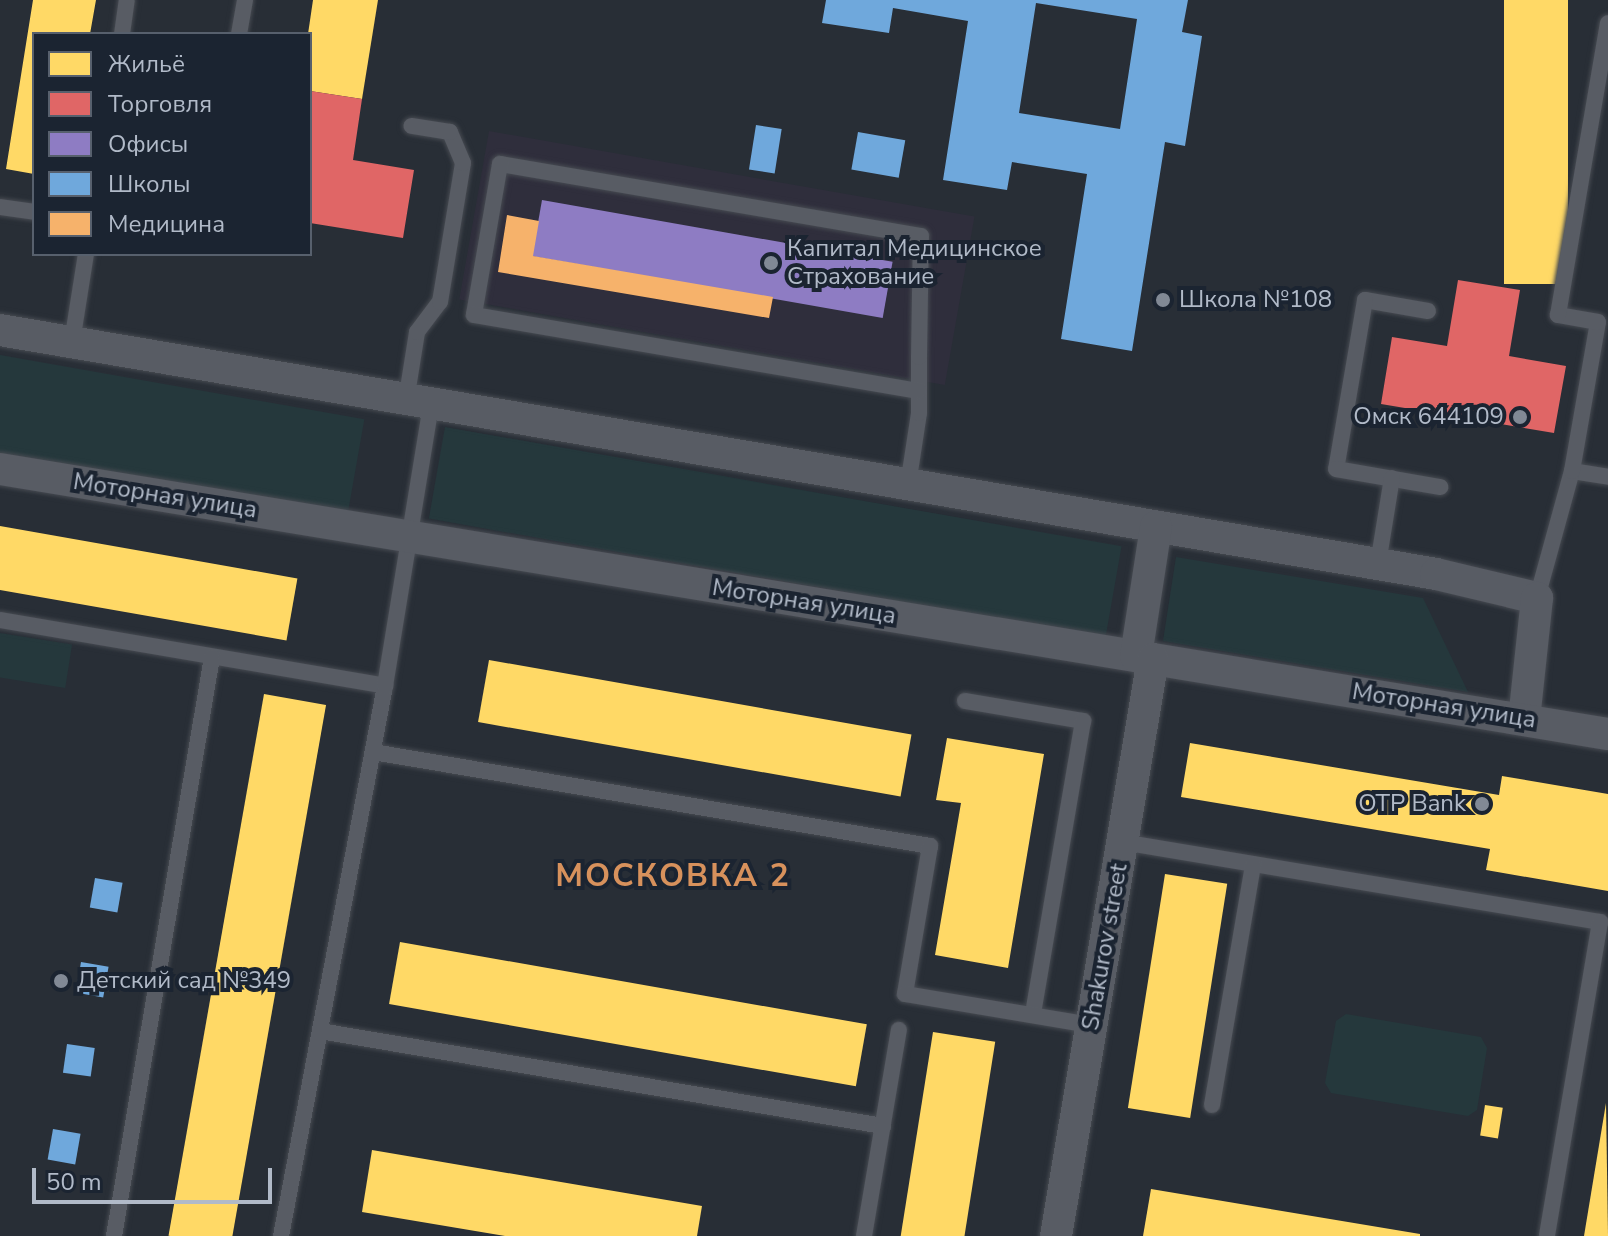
<!DOCTYPE html>
<html>
<head>
<meta charset="utf-8">
<style>
  body { margin:0 }
  #map { position:relative; width:1608px; height:1236px; overflow:hidden; background:#282e36; font-family:"Nunito Sans",sans-serif }
  div>[style] { position:absolute }
  [style*='--x'] { left:calc(var(--x)*1px); top:calc(var(--y)*1px); width:calc(var(--w)*1px); rotate:calc(var(--a)*1deg) }
  .medical>* { inset:0; background:#2f2e3c; transform-origin:0 0 }
  .green>* { inset:0; background:#25383c; transform-origin:0 0 }
  .homes>* { inset:0; background:#ffd966; transform-origin:0 0 }
  .shops>* { inset:0; background:#e06666 }
  .offices>* { inset:0; background:#8e7cc3; transform-origin:0 0 }
  .schools>* { inset:0; background:#6fa8dc; transform-origin:0 0 }
  .health>* { inset:0; background:#f6b26b }
  .roads { filter:drop-shadow(0 0 2px #464a51) drop-shadow(0 0 2px #464a51) }
  .lane>* { height:16px; margin:-8px; padding:0 8px; transform-origin:8px; border-radius:8px; background:#585c64 }
  .street>* { height:32px; margin:-16px; padding:0 16px; transform-origin:16px; border-radius:16px; background:#585c64 }
  .dots>* { width:22px; height:22px; translate:-50% -50%; box-sizing:border-box; border:4px solid #1b2431; border-radius:50% }
  span { translate:-50% -50%; white-space:nowrap; text-align:center; line-height:1.15; -webkit-text-stroke:8px #1b2431; paint-order:stroke }
  .poi-label { font-size:24px; color:#b1bac8 }
  .left { translate:0 -50%; text-align:left }
  .right { translate:-100% -50%; text-align:right }
  .street-label { font-size:24px; color:#b1bac8 }
  .district-label { font-size:32px; color:#d7915c; font-weight:700; letter-spacing:2px }
  .legend { position:absolute; left:32px; top:32px; width:280px; height:224px; box-sizing:border-box; background:#1b2431; border:2px solid #57606d; margin:0; padding:10px 14px; list-style:none; font-size:24px; color:#b1bac8 }
  .legend li { display:flex; align-items:center; gap:16px; height:40px }
  .legend b { width:40px; border:2px solid #57606d }
  .scale { position:absolute; left:32px; top:1168px; width:240px; height:36px; box-sizing:border-box; border:4px solid #b1bac8; border-top:0; padding-left:10px; font-size:24px; line-height:28px; white-space:nowrap; color:#b1bac8; -webkit-text-stroke:6px #1b2431; paint-order:stroke }
</style>
</head>
<body>
<div id="map">
  <div class="medical">
    <div style="left:489px;top:131px;width:493px;height:171px;rotate:10deg"></div>
  </div>
  <div class="green">
    <div style="left:0;top:355px;width:370px;height:105px;rotate:10deg"></div>
    <div style="left:445px;top:427px;width:687px;height:93px;rotate:10deg"></div>
    <div style="clip-path:polygon(1176px 557px,1423px 598px,1468px 692px,1163px 641px)"></div>
    <div style="left:0;top:633px;width:73px;height:44px;rotate:9deg"></div>
    <div style="clip-path:polygon(1346px 1014px,1481px 1037px,1487px 1048px,1477px 1110px,1468px 1116px,1331px 1093px,1325px 1083px,1336px 1021px)"></div>
  </div>
  <div class="homes">
    <div style="clip-path:polygon(33px 0,96px 0,90px 34px,34px 34px,34px 174px,6px 169px)"></div>
    <div style="clip-path:polygon(313px 0,378px 0,362px 99px,310px 91px,308px 34px)"></div>
    <div style="left:1504px;top:0;width:64px;height:284px"></div>
    <div style="left:0;top:526px;width:302px;height:63px;rotate:10deg"></div>
    <div style="left:489px;top:660px;width:429px;height:63px;rotate:10deg"></div>
    <div style="left:264px;top:694px;width:63px;height:550px;rotate:10deg"></div>
    <div style="clip-path:polygon(947px 738px,1044px 754px,1008px 968px,935px 955px,961px 803px,936px 800px)"></div>
    <div style="clip-path:polygon(1190px 743px,1499px 795px,1502px 776px,1608px 794px,1608px 891px,1486px 870px,1490px 849px,1181px 797px)"></div>
    <div style="left:1165px;top:874px;width:63px;height:237px;rotate:9deg"></div>
    <div style="left:400px;top:942px;width:474px;height:63px;rotate:10deg"></div>
    <div style="left:933px;top:1032px;width:63px;height:207px;rotate:9deg"></div>
    <div style="clip-path:polygon(1606px 1103px,1608px 1236px,1584px 1236px)"></div>
    <div style="left:1485px;top:1105px;width:18px;height:31px;rotate:9deg"></div>
    <div style="clip-path:polygon(372px 1150px,702px 1206px,697px 1236px,505px 1236px,362px 1212px)"></div>
    <div style="clip-path:polygon(1151px 1189px,1420px 1234px,1420px 1236px,1143px 1236px)"></div>
  </div>
  <div class="shops">
    <div style="clip-path:polygon(310px 91px,362px 99px,353px 160px,414px 170px,403px 238px,310px 223px)"></div>
    <div style="clip-path:polygon(1458px 280px,1520px 290px,1509px 356px,1566px 366px,1554px 433px,1381px 404px,1392px 337px,1447px 346px)"></div>
  </div>
  <div class="offices">
    <div style="left:542px;top:200px;width:356px;height:57px;rotate:10deg"></div>
  </div>
  <div class="schools">
    <div style="clip-path:polygon(evenodd,826px 0,1188px 0,1182px 32px,1202px 36px,1185px 146px,1165px 142px,1132px 351px,1061px 339px,1087px 174px,1012px 162px,1007px 190px,943px 180px,968px 21px,893px 8px,889px 33px,822px 23px,826px 0,1036px 3px,1137px 19px,1120px 129px,1019px 113px,1036px 3px)"></div>
    <div style="left:756px;top:125px;width:26px;height:45px;rotate:9deg"></div>
    <div style="left:858px;top:132px;width:48px;height:38px;rotate:10deg"></div>
    <div style="left:95px;top:878px;width:28px;height:30px;rotate:10deg"></div>
    <div style="left:81px;top:962px;width:28px;height:31px;rotate:10deg"></div>
    <div style="left:67px;top:1044px;width:28px;height:29px;rotate:8deg"></div>
    <div style="left:53px;top:1129px;width:28px;height:31px;rotate:10deg"></div>
  </div>
  <div class="health">
    <div style="clip-path:polygon(507px 215px,539px 221px,533px 256px,773px 297px,769px 318px,498px 272px)"></div>
  </div>
  <div class="roads">
    <div class="lane">
      <div style="--x:122;--y:34;--w:34;--a:-82"></div>
      <div style="--x:239;--y:34;--w:35;--a:-80"></div>
      <div style="--x:0;--y:207;--w:34;--a:8"></div>
      <div style="--x:1428;--y:311;--w:64;--a:-170.1"></div>
      <div style="--x:1365;--y:300;--w:171;--a:99.7"></div>
      <div style="--x:1336;--y:469;--w:106;--a:9.8"></div>
      <div style="--x:72;--y:342;--w:89;--a:-81"></div>
      <div style="--x:406;--y:401;--w:70;--a:-80.9"></div>
      <div style="--x:417;--y:332;--w:38;--a:-53"></div>
      <div style="--x:440;--y:302;--w:141;--a:-80.6"></div>
      <div style="--x:463;--y:163;--w:34;--a:-113"></div>
      <div style="--x:450;--y:132;--w:39;--a:-171"></div>
      <div style="--x:1572;--y:471;--w:36;--a:9"></div>
      <div style="--x:908;--y:485;--w:73;--a:-81.3"></div>
      <div style="--x:919;--y:413;--w:56;--a:-90"></div>
      <div style="--x:919;--y:357;--w:121;--a:-89.1"></div>
      <div style="--x:921;--y:236;--w:427;--a:-170.3"></div>
      <div style="--x:500;--y:164;--w:153;--a:99.8"></div>
      <div style="--x:474;--y:315;--w:451;--a:9.7"></div>
      <div style="--x:1378;--y:564;--w:87;--a:-80.8"></div>
      <div style="--x:1537;--y:598;--w:132;--a:-74.6"></div>
      <div style="--x:1572;--y:471;--w:151;--a:-80.1"></div>
      <div style="--x:1598;--y:322;--w:41;--a:-170.1"></div>
      <div style="--x:1558;--y:315;--w:296;--a:-80.3"></div>
      <div style="--x:0;--y:620;--w:391;--a:9.7"></div>
      <div style="--x:965;--y:701;--w:120;--a:9.6"></div>
      <div style="--x:1083;--y:721;--w:298;--a:99.7"></div>
      <div style="--x:373;--y:752;--w:565;--a:9.58"></div>
      <div style="--x:930;--y:846;--w:150;--a:99.6"></div>
      <div style="--x:905;--y:994;--w:189;--a:9.5"></div>
      <div style="--x:1122;--y:842;--w:485;--a:9.5"></div>
      <div style="--x:1600;--y:922;--w:318;--a:99.6"></div>
      <div style="--x:320;--y:1031;--w:571;--a:9.58"></div>
      <div style="--x:1212;--y:1105;--w:244;--a:-80.3"></div>
      <div style="--x:114;--y:1236;--w:587;--a:-80.39"></div>
      <div style="--x:281;--y:1236;--w:560;--a:-79.29"></div>
      <div style="--x:385;--y:686;--w:285;--a:-80.7"></div>
      <div style="--x:864;--y:1236;--w:209;--a:-80.4"></div>
    </div>
    <div class="street">
      <div style="--x:0;--y:330;--w:1457;--a:9.64"></div>
      <div style="--x:1436;--y:574;--w:104;--a:13.4"></div>
      <div style="--x:1537;--y:598;--w:122;--a:96.1"></div>
      <div style="--x:0;--y:469;--w:1630;--a:9.36"></div>
      <div style="--x:1136;--y:656;--w:131;--a:-81.2"></div>
      <div style="--x:1056;--y:1236;--w:585;--a:-80.46"></div>
    </div>
  </div>
  <div class="dots">
    <div style="left:771px;top:263px;background:#818995"></div>
    <div style="left:1163px;top:300px;background:#818995"></div>
    <div style="left:1520px;top:417px;background:#818995"></div>
    <div style="left:1482px;top:804px;background:#818995"></div>
    <div style="left:61px;top:981px;background:#818995"></div>
  </div>
  <div class="poi-label">
    <span class="left" style="left:787px;top:263px">Капитал Медицинское<br>Страхование</span>
    <span class="left" style="left:1179px;top:300px">Школа №108</span>
    <span class="right" style="left:1504px;top:417px">Омск 644109</span>
    <span class="right" style="left:1466px;top:804px">OTP Bank</span>
    <span class="left" style="left:77px;top:981px">Детский сад №349</span>
  </div>
  <div class="street-label">
    <span style="left:165px;top:496px;rotate:9deg">Моторная улица</span>
    <span style="left:804px;top:602px;rotate:9deg">Моторная улица</span>
    <span style="left:1444px;top:706px;rotate:9deg">Моторная улица</span>
    <span style="left:1105px;top:947px;rotate:-80deg">Shakurov street</span>
  </div>
  <div class="district-label">
    <span style="left:673px;top:876px">МОСКОВКА 2</span>
  </div>
  <ul class="legend">
  <li><b style="height:22px;background:#ffd966"></b>Жильё</li>
  <li><b style="height:22px;background:#e06666"></b>Торговля</li>
  <li><b style="height:22px;background:#8e7cc3"></b>Офисы</li>
  <li><b style="height:22px;background:#6fa8dc"></b>Школы</li>
  <li><b style="height:22px;background:#f6b26b"></b>Медицина</li>
  </ul>
  <div class="scale">50 m</div>
</div>
</body>
</html>
